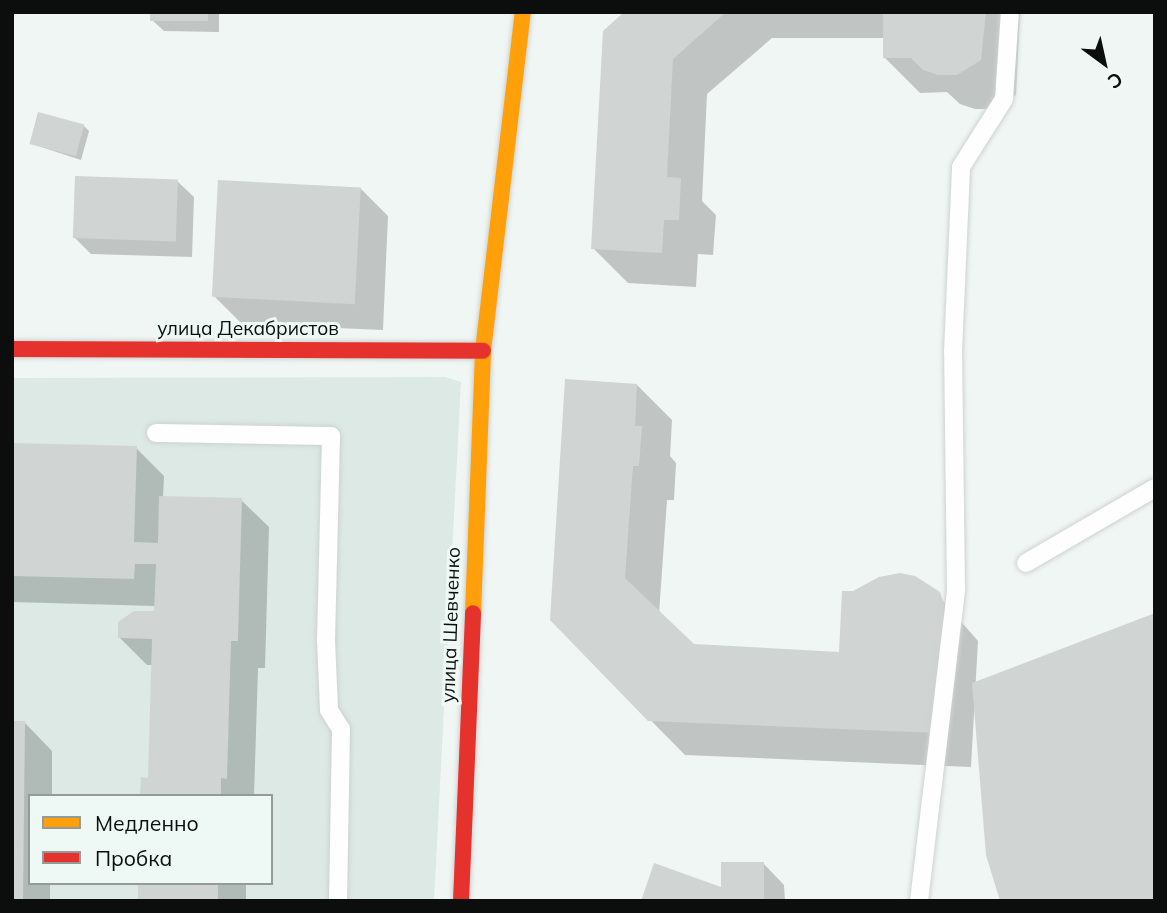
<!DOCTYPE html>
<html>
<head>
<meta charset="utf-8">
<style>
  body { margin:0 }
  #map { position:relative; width:1167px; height:913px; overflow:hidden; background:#f0f6f4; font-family:Mulish,sans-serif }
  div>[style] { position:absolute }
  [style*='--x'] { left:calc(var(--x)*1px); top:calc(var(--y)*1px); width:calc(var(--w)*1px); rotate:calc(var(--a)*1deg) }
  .built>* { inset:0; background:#dce9e4 }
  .shadow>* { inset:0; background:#0003; transform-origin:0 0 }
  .building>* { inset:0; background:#d0d4d3; transform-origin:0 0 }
  .roads { filter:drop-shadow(0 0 2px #cdd2d0) drop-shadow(0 0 2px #cdd2d0) }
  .lane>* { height:18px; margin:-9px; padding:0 9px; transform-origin:9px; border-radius:9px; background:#fdfefd }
  .slow>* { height:16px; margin:-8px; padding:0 8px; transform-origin:8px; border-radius:8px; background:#ff9f0a }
  .jam>* { height:16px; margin:-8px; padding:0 8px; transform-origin:8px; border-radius:8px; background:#e5322d }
  span { translate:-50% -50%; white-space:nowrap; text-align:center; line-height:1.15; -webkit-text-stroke:6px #eef8f5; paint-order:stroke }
  .street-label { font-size:19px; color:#0b0e0d }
  .frame { position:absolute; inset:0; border:14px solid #0b0e0d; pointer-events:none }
  .legend { position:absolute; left:28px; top:794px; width:245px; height:91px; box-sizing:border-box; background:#eef8f5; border:2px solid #939a98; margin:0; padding:9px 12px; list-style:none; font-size:21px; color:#0b0e0d }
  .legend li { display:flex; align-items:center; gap:14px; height:35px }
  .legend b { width:35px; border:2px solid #939a98 }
  .north { position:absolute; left:1069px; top:28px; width:70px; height:70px; -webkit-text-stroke:5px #eef8f5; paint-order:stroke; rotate:147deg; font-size:19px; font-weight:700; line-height:28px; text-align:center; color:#0b0e0d }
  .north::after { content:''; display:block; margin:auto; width:24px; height:32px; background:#0b0e0d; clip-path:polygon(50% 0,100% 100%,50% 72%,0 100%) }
</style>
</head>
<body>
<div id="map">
  <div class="built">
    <div style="clip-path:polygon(evenodd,445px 377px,461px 382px,434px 901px,12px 901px,12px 378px,445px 377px,30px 796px,271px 796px,271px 883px,30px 883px,30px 796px)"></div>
  </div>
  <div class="shadow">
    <div style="clip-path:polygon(152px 12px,219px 12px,219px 32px,164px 31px,152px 20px)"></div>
    <div style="clip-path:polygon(626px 12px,1020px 12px,1016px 95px,992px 109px,975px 109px,960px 104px,947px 92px,920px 93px,885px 58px,885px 38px,772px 38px,707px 94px,702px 201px,716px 215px,713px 255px,698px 254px,696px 287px,628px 283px,593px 248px)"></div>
    <div style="clip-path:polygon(83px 125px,89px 131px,81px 160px,32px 144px)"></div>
    <div style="clip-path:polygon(177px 181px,194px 197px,192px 257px,91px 254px,74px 237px)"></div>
    <div style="clip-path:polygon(360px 188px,388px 216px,383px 330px,242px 324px,215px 297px)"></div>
    <div style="clip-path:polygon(637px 385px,672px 420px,670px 456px,676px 463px,674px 500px,667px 500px,659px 614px,693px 646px,841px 654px,854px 593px,900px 575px,929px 585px,978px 641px,971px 767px,685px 755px,552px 620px)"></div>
    <div style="clip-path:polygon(12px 445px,136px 448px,164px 476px,163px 498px,241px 500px,269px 527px,265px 668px,258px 668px,254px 796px,142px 796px,150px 779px,153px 665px,147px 665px,119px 637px,156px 613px,156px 606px,12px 602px)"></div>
    <div style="clip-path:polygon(25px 723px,52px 751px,52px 796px,30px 796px,30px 883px,50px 883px,50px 901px,12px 901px)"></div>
    <div style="clip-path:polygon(763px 863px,784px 885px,785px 901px,643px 901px,722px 889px)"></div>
    <div style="left:140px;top:883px;width:106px;height:18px"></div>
  </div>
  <div class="building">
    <div style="left:150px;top:12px;width:58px;height:9px"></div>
    <div style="clip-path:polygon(624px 12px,726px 12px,673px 59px,667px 177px,681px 178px,679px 220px,664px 220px,662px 253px,591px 249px,603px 31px)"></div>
    <div style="clip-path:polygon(883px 12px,986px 12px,981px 60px,957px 75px,938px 75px,923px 70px,911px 58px,883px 58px)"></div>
    <div style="left:38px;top:112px;width:48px;height:33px;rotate:15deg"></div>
    <div style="left:75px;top:176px;width:103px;height:62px;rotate:2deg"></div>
    <div style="left:218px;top:180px;width:143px;height:117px;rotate:3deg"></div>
    <div style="clip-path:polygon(565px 379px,637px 384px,635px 426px,642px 426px,639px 466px,633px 466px,625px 578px,694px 644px,839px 652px,842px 591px,853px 591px,879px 577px,900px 573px,915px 576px,940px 592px,944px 604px,937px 733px,648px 721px,550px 620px)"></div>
    <div style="clip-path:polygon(12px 443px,137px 446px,134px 542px,158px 543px,159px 496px,242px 498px,238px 641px,231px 641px,227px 779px,221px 778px,221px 796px,140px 796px,141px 777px,148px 778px,152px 639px,118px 638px,118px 622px,134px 611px,154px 611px,156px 564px,135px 564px,134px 579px,12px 576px)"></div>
    <div style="clip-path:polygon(1155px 613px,1155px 901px,1000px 901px,986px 855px,972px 683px)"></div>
    <div style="clip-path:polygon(12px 721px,25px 721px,23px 901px,12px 901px)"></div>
    <div style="clip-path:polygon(721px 862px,764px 862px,764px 901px,641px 901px,654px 863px,721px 887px)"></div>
    <div style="left:138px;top:883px;width:80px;height:18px"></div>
  </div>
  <div class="roads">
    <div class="lane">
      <div style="--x:156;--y:433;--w:175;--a:1"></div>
      <div style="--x:331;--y:436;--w:204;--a:91.4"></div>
      <div style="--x:326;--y:640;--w:70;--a:87.5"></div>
      <div style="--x:329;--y:710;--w:22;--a:58"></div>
      <div style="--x:341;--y:729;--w:172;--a:91"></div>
      <div style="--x:1026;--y:563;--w:149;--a:-30.2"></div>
      <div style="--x:919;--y:901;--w:313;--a:-83.2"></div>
      <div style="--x:956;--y:590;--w:238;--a:-90.7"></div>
      <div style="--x:953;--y:352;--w:185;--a:-87.5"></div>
      <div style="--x:961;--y:167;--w:80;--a:-57.7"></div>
      <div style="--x:1004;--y:99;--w:87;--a:-86.1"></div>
    </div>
    <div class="slow">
      <div style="--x:473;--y:613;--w:262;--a:-87.8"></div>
      <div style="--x:483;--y:351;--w:341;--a:-83.3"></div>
    </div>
    <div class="jam">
      <div style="--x:12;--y:349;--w:471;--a:0.2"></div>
      <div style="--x:461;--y:901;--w:288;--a:-87.6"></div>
    </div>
  </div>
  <div class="street-label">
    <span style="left:248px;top:329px">улица Декабристов</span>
    <span style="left:451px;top:625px;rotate:-88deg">улица Шевченко</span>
  </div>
  <div class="frame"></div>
  <ul class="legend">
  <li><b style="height:9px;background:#ff9f0a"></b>Медленно</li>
  <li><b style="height:9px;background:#e5322d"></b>Пробка</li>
  </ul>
  <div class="north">С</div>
</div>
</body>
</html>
